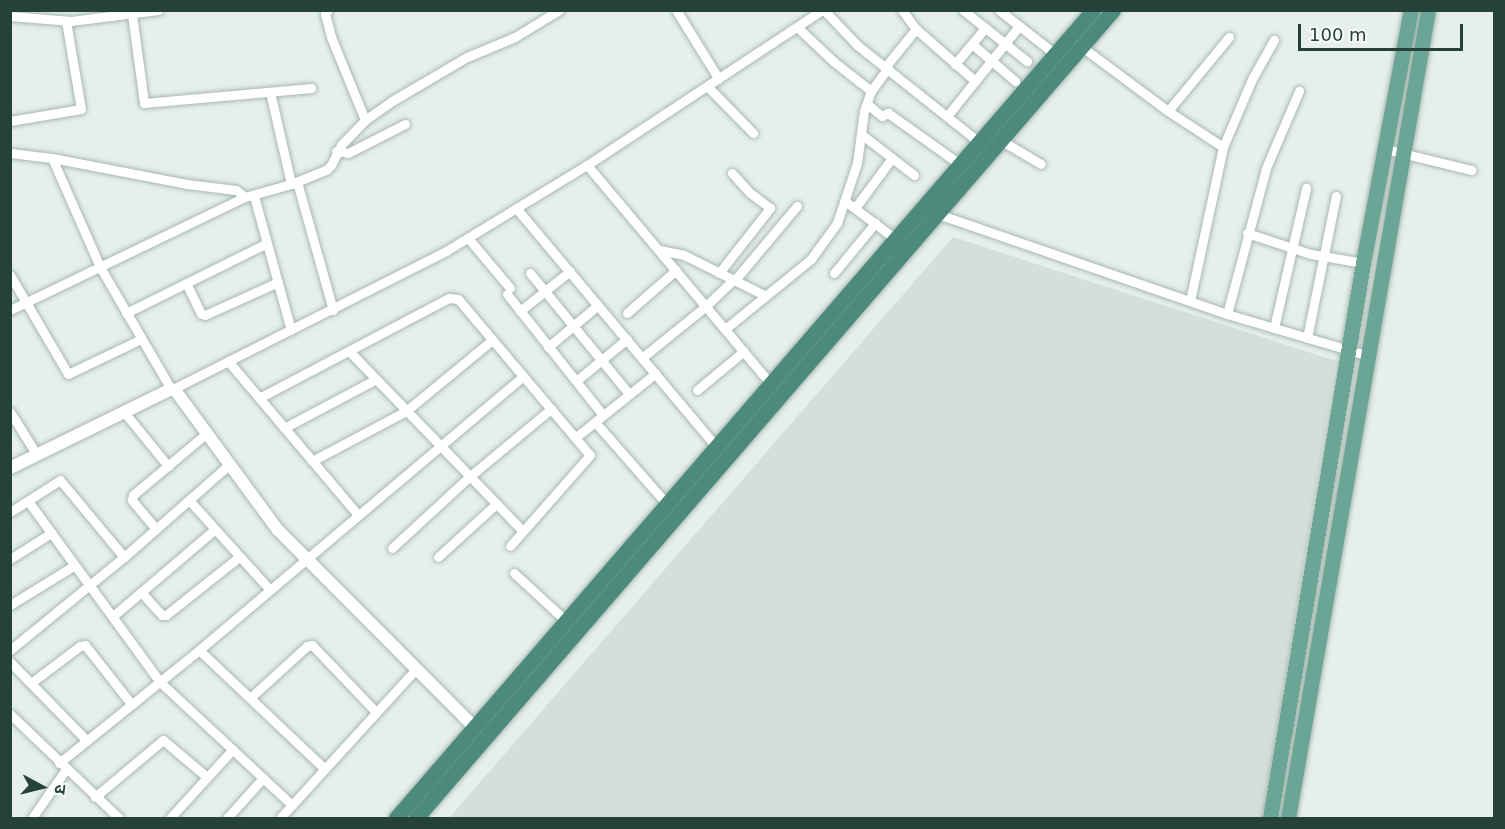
<!DOCTYPE html>
<html>
<head>
<meta charset="utf-8">
<style>
  body { margin:0 }
  #map { position:relative; width:1505px; height:829px; overflow:hidden; background:#e6efeb; font-family:"DejaVu Sans","Noto Sans Devanagari",sans-serif }
  div>[style] { position:absolute }
  [style*='--x'] { left:calc(var(--x)*1px); top:calc(var(--y)*1px); width:calc(var(--w)*1px); rotate:calc(var(--a)*1deg) }
  .built>* { inset:0; background:#d4dfda }
  .roads { filter:drop-shadow(0 0 2px #a8b8b2) drop-shadow(0 0 2px #a8b8b2) }
  .minor>* { height:9px; margin:-4.5px; padding:0 4.5px; transform-origin:4.5px; border-radius:4.5px; background:#fff }
  .tertiary>* { height:12px; margin:-6px; padding:0 6px; transform-origin:6px; border-radius:6px; background:#fff }
  .primary>* { height:15px; margin:-7.5px; padding:0 7.5px; transform-origin:7.5px; border-radius:7.5px; background:#6aa596 }
  .trunk>* { height:15px; margin:-7.5px; padding:0 7.5px; transform-origin:7.5px; border-radius:7.5px; background:#4c8a7c }
  span { translate:-50% -50%; white-space:nowrap; text-align:center; line-height:1.15; -webkit-text-stroke:4.5px #f7fbf9; paint-order:stroke }
  .frame { position:absolute; inset:0; border:12px solid #24423a; pointer-events:none }
  .north { position:absolute; left:12px; top:757px; width:60px; height:60px; -webkit-text-stroke:4px #f7fbf9; paint-order:stroke; rotate:97deg; font-size:16px; font-weight:700; line-height:24px; text-align:center; color:#24423a }
  .north::after { content:''; display:block; margin:auto; width:21px; height:27px; background:#24423a; clip-path:polygon(50% 0,100% 100%,50% 72%,0 100%) }
  .scale { position:absolute; left:1298px; top:24px; width:165px; height:27px; box-sizing:border-box; border:3px solid #24423a; border-top:0; padding-left:8px; font-size:18px; line-height:21px; white-space:nowrap; color:#24423a; -webkit-text-stroke:4px #f7fbf9; paint-order:stroke }
</style>
</head>
<body>
<div id="map">
  <div class="built">
    <div style="clip-path:polygon(953px 237px,1336px 361px,1263px 818px,449px 818px)"></div>
  </div>
  <div class="roads">
    <div class="minor">
      <div style="--x:328;--y:10;--w:5;--a:127"></div>
      <div style="--x:325;--y:14;--w:24;--a:75"></div>
      <div style="--x:331;--y:37;--w:90;--a:67.7"></div>
      <div style="--x:676;--y:10;--w:81;--a:58.1"></div>
      <div style="--x:824;--y:10;--w:48;--a:46.7"></div>
      <div style="--x:857;--y:45;--w:157;--a:38.5"></div>
      <div style="--x:902;--y:10;--w:24;--a:54"></div>
      <div style="--x:916;--y:29;--w:79;--a:41.4"></div>
      <div style="--x:963;--y:10;--w:82;--a:38.6"></div>
      <div style="--x:999;--y:10;--w:71;--a:38.2"></div>
      <div style="--x:132;--y:14;--w:90;--a:82.3"></div>
      <div style="--x:144;--y:103;--w:168;--a:-5.1"></div>
      <div style="--x:10;--y:16;--w:61;--a:4.7"></div>
      <div style="--x:71;--y:21;--w:88;--a:-7.2"></div>
      <div style="--x:797;--y:27;--w:50;--a:43.4"></div>
      <div style="--x:833;--y:61;--w:48;--a:38.3"></div>
      <div style="--x:972;--y:44;--w:57;--a:40.7"></div>
      <div style="--x:1078;--y:44;--w:112;--a:36.7"></div>
      <div style="--x:1168;--y:111;--w:66;--a:33.2"></div>
      <div style="--x:955;--y:64;--w:47;--a:-50.2"></div>
      <div style="--x:886;--y:66;--w:48;--a:-51"></div>
      <div style="--x:707;--y:86;--w:66;--a:45.6"></div>
      <div style="--x:270;--y:92;--w:94;--a:77.1"></div>
      <div style="--x:867;--y:104;--w:19;--a:39"></div>
      <div style="--x:882;--y:116;--w:7;--a:-27"></div>
      <div style="--x:888;--y:113;--w:90;--a:35.5"></div>
      <div style="--x:1168;--y:111;--w:96;--a:-50.5"></div>
      <div style="--x:948;--y:115;--w:114;--a:-51.4"></div>
      <div style="--x:10;--y:121;--w:72;--a:-9.6"></div>
      <div style="--x:81;--y:109;--w:89;--a:-99.7"></div>
      <div style="--x:861;--y:134;--w:67;--a:37.7"></div>
      <div style="--x:1002;--y:141;--w:45;--a:30.5"></div>
      <div style="--x:1385;--y:149;--w:89;--a:13.7"></div>
      <div style="--x:336;--y:151;--w:12;--a:9"></div>
      <div style="--x:348;--y:153;--w:64;--a:-27"></div>
      <div style="--x:10;--y:153;--w:42;--a:6.8"></div>
      <div style="--x:52;--y:158;--w:119;--a:66.2"></div>
      <div style="--x:100;--y:267;--w:141;--a:59.8"></div>
      <div style="--x:52;--y:158;--w:137;--a:10.9"></div>
      <div style="--x:187;--y:184;--w:49;--a:7"></div>
      <div style="--x:236;--y:190;--w:11;--a:38"></div>
      <div style="--x:587;--y:165;--w:286;--a:50"></div>
      <div style="--x:297;--y:182;--w:133;--a:74.3"></div>
      <div style="--x:254;--y:196;--w:139;--a:74.6"></div>
      <div style="--x:845;--y:201;--w:65;--a:36.9"></div>
      <div style="--x:516;--y:208;--w:311;--a:50"></div>
      <div style="--x:855;--y:208;--w:62;--a:-53.5"></div>
      <div style="--x:935;--y:213;--w:309;--a:19.1"></div>
      <div style="--x:1227;--y:314;--w:148;--a:16.5"></div>
      <div style="--x:1247;--y:233;--w:67;--a:18.2"></div>
      <div style="--x:1311;--y:254;--w:53;--a:9.8"></div>
      <div style="--x:468;--y:238;--w:65;--a:50"></div>
      <div style="--x:659;--y:250;--w:25;--a:11"></div>
      <div style="--x:684;--y:255;--w:89;--a:26.6"></div>
      <div style="--x:530;--y:273;--w:156;--a:50.7"></div>
      <div style="--x:719;--y:273;--w:83;--a:-51.9"></div>
      <div style="--x:770;--y:208;--w:25;--a:-143"></div>
      <div style="--x:750;--y:193;--w:27;--a:-132"></div>
      <div style="--x:834;--y:273;--w:65;--a:-50.6"></div>
      <div style="--x:10;--y:275;--w:115;--a:59.6"></div>
      <div style="--x:68;--y:374;--w:81;--a:-25.6"></div>
      <div style="--x:734;--y:281;--w:98;--a:-50"></div>
      <div style="--x:186;--y:283;--w:34;--a:64"></div>
      <div style="--x:201;--y:314;--w:4;--a:14"></div>
      <div style="--x:205;--y:315;--w:80;--a:-24.3"></div>
      <div style="--x:507;--y:294;--w:154;--a:51.6"></div>
      <div style="--x:1190;--y:301;--w:157;--a:-77.9"></div>
      <div style="--x:1223;--y:147;--w:74;--a:-66.9"></div>
      <div style="--x:1252;--y:79;--w:45;--a:-60.6"></div>
      <div style="--x:10;--y:310;--w:261;--a:-25.7"></div>
      <div style="--x:245;--y:197;--w:48;--a:-15.8"></div>
      <div style="--x:291;--y:184;--w:38;--a:-22"></div>
      <div style="--x:326;--y:170;--w:7;--a:-45"></div>
      <div style="--x:331;--y:165;--w:22;--a:-63"></div>
      <div style="--x:341;--y:145;--w:35;--a:-46"></div>
      <div style="--x:365;--y:120;--w:33;--a:-35"></div>
      <div style="--x:392;--y:101;--w:87;--a:-30.4"></div>
      <div style="--x:467;--y:57;--w:52;--a:-22.6"></div>
      <div style="--x:515;--y:37;--w:52;--a:-31.5"></div>
      <div style="--x:520;--y:311;--w:64;--a:-38.7"></div>
      <div style="--x:126;--y:313;--w:157;--a:-26.4"></div>
      <div style="--x:627;--y:313;--w:65;--a:-41.3"></div>
      <div style="--x:1227;--y:314;--w:151;--a:-75"></div>
      <div style="--x:1266;--y:168;--w:84;--a:-66.8"></div>
      <div style="--x:1274;--y:328;--w:144;--a:-77.1"></div>
      <div style="--x:725;--y:329;--w:111;--a:-39.1"></div>
      <div style="--x:811;--y:259;--w:44;--a:-54.2"></div>
      <div style="--x:837;--y:223;--w:63;--a:-71.6"></div>
      <div style="--x:857;--y:163;--w:52;--a:-82.3"></div>
      <div style="--x:864;--y:111;--w:21;--a:-71"></div>
      <div style="--x:871;--y:91;--w:29;--a:-54"></div>
      <div style="--x:1307;--y:338;--w:145;--a:-78.5"></div>
      <div style="--x:548;--y:347;--w:65;--a:-40"></div>
      <div style="--x:349;--y:351;--w:250;--a:46"></div>
      <div style="--x:643;--y:357;--w:81;--a:-39"></div>
      <div style="--x:706;--y:306;--w:37;--a:-44"></div>
      <div style="--x:228;--y:361;--w:202;--a:49.8"></div>
      <div style="--x:576;--y:381;--w:66;--a:-39.5"></div>
      <div style="--x:173;--y:389;--w:306;--a:-26.8"></div>
      <div style="--x:446;--y:251;--w:165;--a:-31.4"></div>
      <div style="--x:587;--y:165;--w:282;--a:-33.4"></div>
      <div style="--x:697;--y:390;--w:61;--a:-39.7"></div>
      <div style="--x:259;--y:398;--w:215;--a:-27.8"></div>
      <div style="--x:449;--y:298;--w:9;--a:6"></div>
      <div style="--x:458;--y:299;--w:204;--a:49.8"></div>
      <div style="--x:590;--y:455;--w:121;--a:131.3"></div>
      <div style="--x:10;--y:412;--w:51;--a:57.9"></div>
      <div style="--x:124;--y:412;--w:70;--a:50.8"></div>
      <div style="--x:595;--y:422;--w:108;--a:48.8"></div>
      <div style="--x:284;--y:428;--w:104;--a:-28"></div>
      <div style="--x:576;--y:437;--w:102;--a:-38.7"></div>
      <div style="--x:312;--y:461;--w:106;--a:-28"></div>
      <div style="--x:406;--y:411;--w:112;--a:-39.5"></div>
      <div style="--x:189;--y:500;--w:121;--a:48"></div>
      <div style="--x:28;--y:501;--w:224;--a:53.9"></div>
      <div style="--x:160;--y:682;--w:180;--a:43"></div>
      <div style="--x:10;--y:512;--w:59;--a:-32.6"></div>
      <div style="--x:60;--y:480;--w:100;--a:50.3"></div>
      <div style="--x:156;--y:529;--w:38;--a:-130"></div>
      <div style="--x:132;--y:500;--w:5;--a:-79"></div>
      <div style="--x:133;--y:495;--w:97;--a:-40"></div>
      <div style="--x:392;--y:548;--w:105;--a:-42.7"></div>
      <div style="--x:469;--y:477;--w:107;--a:-39.7"></div>
      <div style="--x:438;--y:557;--w:77;--a:-42.4"></div>
      <div style="--x:10;--y:559;--w:49;--a:-32.4"></div>
      <div style="--x:514;--y:573;--w:71;--a:42.7"></div>
      <div style="--x:141;--y:592;--w:31;--a:48"></div>
      <div style="--x:162;--y:615;--w:4;--a:0"></div>
      <div style="--x:166;--y:615;--w:93;--a:-38.5"></div>
      <div style="--x:10;--y:605;--w:76;--a:-31.6"></div>
      <div style="--x:113;--y:616;--w:133;--a:-40.4"></div>
      <div style="--x:10;--y:650;--w:147;--a:-39.2"></div>
      <div style="--x:124;--y:557;--w:141;--a:-41.3"></div>
      <div style="--x:199;--y:650;--w:173;--a:43.4"></div>
      <div style="--x:10;--y:662;--w:110;--a:45.7"></div>
      <div style="--x:31;--y:683;--w:61;--a:-37.1"></div>
      <div style="--x:80;--y:646;--w:5;--a:-11"></div>
      <div style="--x:85;--y:645;--w:76;--a:51.9"></div>
      <div style="--x:250;--y:698;--w:77;--a:-42.4"></div>
      <div style="--x:307;--y:646;--w:5;--a:-11"></div>
      <div style="--x:312;--y:645;--w:93;--a:46.3"></div>
      <div style="--x:10;--y:714;--w:151;--a:43.7"></div>
      <div style="--x:59;--y:763;--w:180;--a:-38.9"></div>
      <div style="--x:199;--y:650;--w:424;--a:-40.2"></div>
      <div style="--x:95;--y:797;--w:89;--a:-40"></div>
      <div style="--x:163;--y:740;--w:57;--a:40.1"></div>
      <div style="--x:32;--y:818;--w:60;--a:-55.2"></div>
      <div style="--x:170;--y:818;--w:93;--a:-47.6"></div>
      <div style="--x:227;--y:818;--w:54;--a:-48"></div>
      <div style="--x:280;--y:818;--w:202;--a:-47.6"></div>
    </div>
    <div class="tertiary">
      <div style="--x:10;--y:468;--w:179;--a:-26.1"></div>
      <div style="--x:171;--y:389;--w:4;--a:14"></div>
      <div style="--x:175;--y:390;--w:174;--a:53.7"></div>
      <div style="--x:278;--y:530;--w:278;--a:45.1"></div>
    </div>
    <div class="primary">
      <div style="--x:1270;--y:818;--w:563;--a:-80.49"></div>
      <div style="--x:1363;--y:263;--w:258;--a:-79.3"></div>
      <div style="--x:1288;--y:818;--w:820;--a:-80.17"></div>
    </div>
    <div class="trunk">
      <div style="--x:396;--y:818;--w:1067;--a:-49.22"></div>
      <div style="--x:416;--y:818;--w:1067;--a:-49.22"></div>
    </div>
  </div>
  <div class="frame"></div>
  <div class="north">उ</div>
  <div class="scale">100 m</div>
</div>
</body>
</html>
